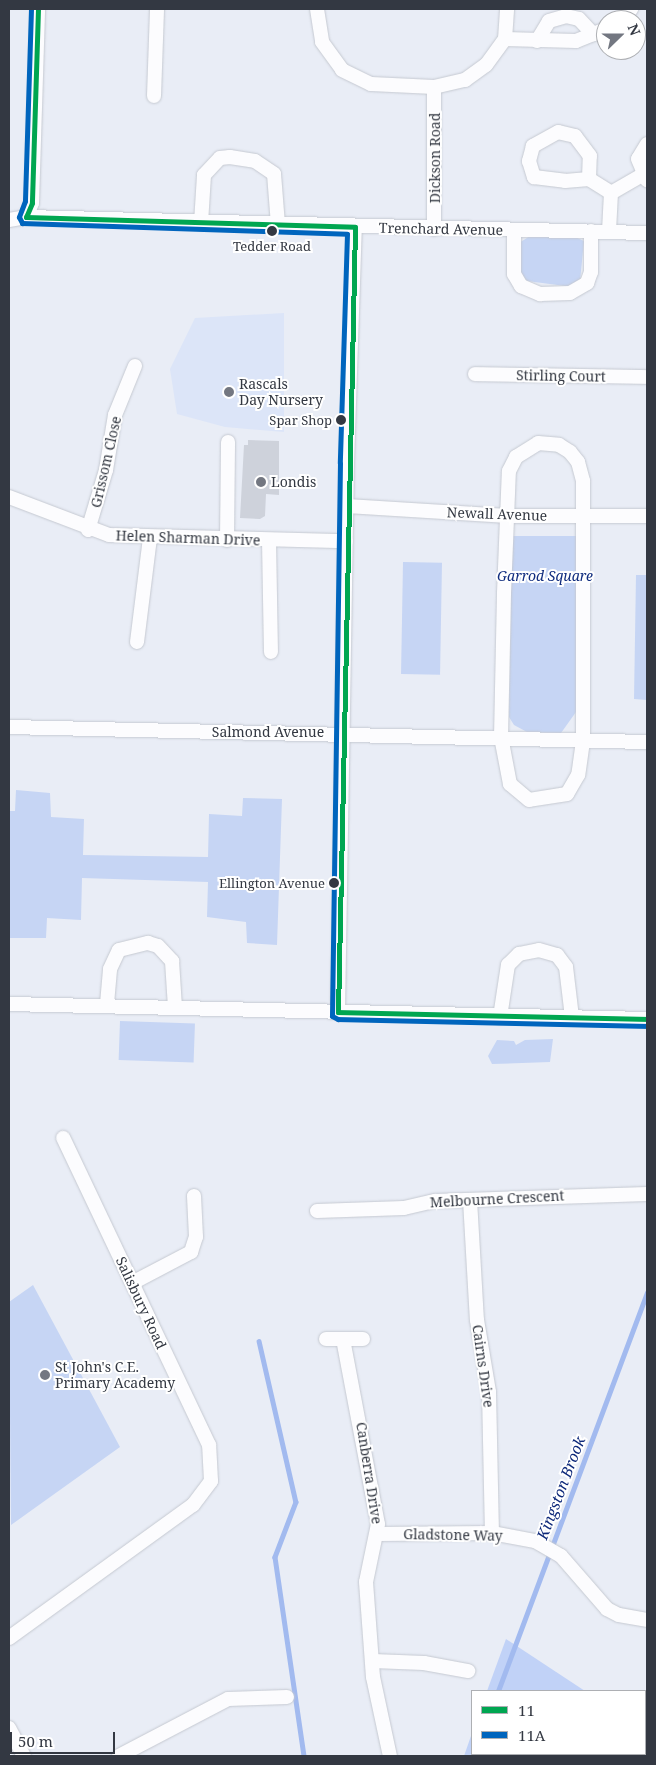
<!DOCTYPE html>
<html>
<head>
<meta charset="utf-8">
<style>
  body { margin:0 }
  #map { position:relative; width:656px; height:1765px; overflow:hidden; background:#e9edf6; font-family:"Noto Serif",serif }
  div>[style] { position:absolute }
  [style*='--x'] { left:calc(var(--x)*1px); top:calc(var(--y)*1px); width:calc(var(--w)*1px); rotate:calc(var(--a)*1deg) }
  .built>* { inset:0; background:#dce5f8 }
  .green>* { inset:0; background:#c6d5f4; transform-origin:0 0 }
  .forest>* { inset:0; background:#c1d2f7 }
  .stream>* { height:4.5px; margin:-2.25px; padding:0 2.25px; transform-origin:2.25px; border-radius:2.25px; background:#a2baef }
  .building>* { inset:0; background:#ced2db }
  .roads { filter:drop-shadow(0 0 1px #c5c9d1) drop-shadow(0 0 1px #c5c9d1) }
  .minor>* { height:14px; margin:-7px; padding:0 7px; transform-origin:7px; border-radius:7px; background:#fcfcfe }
  .bus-1>* { height:5px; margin:-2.5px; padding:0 2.5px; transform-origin:2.5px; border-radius:2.5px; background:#00a651 }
  .bus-2>* { height:5px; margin:-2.5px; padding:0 2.5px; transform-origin:2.5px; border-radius:2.5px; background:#0065bd }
  .dots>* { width:14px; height:14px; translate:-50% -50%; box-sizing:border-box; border:2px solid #fff; border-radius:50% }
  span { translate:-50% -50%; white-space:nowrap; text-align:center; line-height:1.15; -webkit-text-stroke:4px #fff; paint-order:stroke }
  .bus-label { font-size:13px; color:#333842 }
  .right { translate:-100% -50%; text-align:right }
  .street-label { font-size:14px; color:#333842 }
  .poi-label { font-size:14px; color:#333842 }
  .left { translate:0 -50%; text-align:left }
  .park-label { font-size:14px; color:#112d7f; font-style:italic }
  .water-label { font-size:15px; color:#0e297a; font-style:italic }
  .frame { position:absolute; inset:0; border:10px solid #333842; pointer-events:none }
  .legend { position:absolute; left:471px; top:1690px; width:175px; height:65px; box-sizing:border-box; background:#fff; border:1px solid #adafb3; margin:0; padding:6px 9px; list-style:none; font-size:15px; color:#333842 }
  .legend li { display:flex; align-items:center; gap:10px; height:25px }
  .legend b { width:25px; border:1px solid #adafb3 }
  .north { position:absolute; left:596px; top:10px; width:50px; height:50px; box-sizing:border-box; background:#fff; border:1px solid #adafb3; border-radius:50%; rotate:68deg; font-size:14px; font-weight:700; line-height:20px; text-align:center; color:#333842 }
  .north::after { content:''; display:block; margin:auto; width:18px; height:22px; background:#737781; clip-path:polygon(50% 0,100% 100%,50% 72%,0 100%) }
  .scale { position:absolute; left:10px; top:1732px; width:105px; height:22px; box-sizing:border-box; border:2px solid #333842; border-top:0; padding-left:6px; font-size:15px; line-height:18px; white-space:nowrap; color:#333842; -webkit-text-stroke:4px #fff; paint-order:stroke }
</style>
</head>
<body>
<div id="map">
  <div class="built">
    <div style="clip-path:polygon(284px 313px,284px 432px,225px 427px,177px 414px,170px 369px,195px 318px)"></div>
  </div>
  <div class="green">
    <div style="clip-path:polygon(530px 236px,575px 237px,584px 241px,580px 281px,573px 287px,527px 281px,520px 275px,519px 243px)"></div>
    <div style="clip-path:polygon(512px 536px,580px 536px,576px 712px,561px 733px,527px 732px,514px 725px,509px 717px)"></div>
    <div style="left:403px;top:562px;width:39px;height:112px;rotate:1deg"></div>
    <div style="clip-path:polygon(636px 575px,647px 575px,647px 700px,634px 699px)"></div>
    <div style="clip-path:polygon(16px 790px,50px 793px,51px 817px,84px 819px,83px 855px,208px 857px,209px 814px,242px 816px,243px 798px,282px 799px,277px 945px,247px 943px,246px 922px,207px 917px,208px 882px,82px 878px,81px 920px,47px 918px,46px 938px,9px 938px,9px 811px,15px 811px)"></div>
    <div style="left:120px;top:1021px;width:75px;height:39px;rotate:2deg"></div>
    <div style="clip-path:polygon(553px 1039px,550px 1062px,492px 1064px,488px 1056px,497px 1040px,514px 1041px,516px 1045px,525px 1040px)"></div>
    <div style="clip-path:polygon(33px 1285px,120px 1447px,11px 1525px,9px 1302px)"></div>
  </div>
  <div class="forest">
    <div style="clip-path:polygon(506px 1639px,585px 1691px,487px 1691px)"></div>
    <div style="clip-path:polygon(645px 1707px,647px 1756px,464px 1756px,472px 1733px,472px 1754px,645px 1754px)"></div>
  </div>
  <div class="stream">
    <div style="--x:259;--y:1341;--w:165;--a:77.1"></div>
    <div style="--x:296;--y:1502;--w:59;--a:110.9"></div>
    <div style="--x:275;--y:1557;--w:201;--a:81.7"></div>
    <div style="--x:498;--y:1691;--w:425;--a:-69.5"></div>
    <div style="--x:474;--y:1756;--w:2;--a:-63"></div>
  </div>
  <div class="building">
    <div style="clip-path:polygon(248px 440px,279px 441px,279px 495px,266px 494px,265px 516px,260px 519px,240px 518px,244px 445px,248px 445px)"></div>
  </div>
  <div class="roads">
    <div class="minor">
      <div style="--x:317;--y:9;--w:33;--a:81"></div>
      <div style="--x:322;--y:42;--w:34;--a:54"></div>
      <div style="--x:342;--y:70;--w:32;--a:26"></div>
      <div style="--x:371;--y:84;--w:63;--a:2.7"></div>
      <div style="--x:434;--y:87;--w:142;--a:90"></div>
      <div style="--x:620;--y:20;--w:16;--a:-45"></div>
      <div style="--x:505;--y:39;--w:71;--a:1.6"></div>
      <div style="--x:576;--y:41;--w:32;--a:-22"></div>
      <div style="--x:537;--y:41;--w:23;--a:-59"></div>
      <div style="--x:549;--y:21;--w:18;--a:-16"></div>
      <div style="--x:566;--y:16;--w:13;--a:13"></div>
      <div style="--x:579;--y:19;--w:21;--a:47"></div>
      <div style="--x:434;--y:87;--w:32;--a:-13"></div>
      <div style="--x:465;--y:80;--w:26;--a:-36"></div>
      <div style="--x:486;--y:65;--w:32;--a:-54"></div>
      <div style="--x:505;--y:39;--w:30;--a:-86"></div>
      <div style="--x:154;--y:96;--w:87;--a:-88"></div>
      <div style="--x:647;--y:144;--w:17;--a:121"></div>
      <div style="--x:638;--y:159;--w:23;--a:67"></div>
      <div style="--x:589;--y:179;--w:23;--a:-88"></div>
      <div style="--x:590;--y:156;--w:25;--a:-127"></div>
      <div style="--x:575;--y:136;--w:17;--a:-167"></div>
      <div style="--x:558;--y:132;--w:29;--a:151"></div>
      <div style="--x:533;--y:146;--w:16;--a:105"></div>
      <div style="--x:529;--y:161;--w:17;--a:73"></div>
      <div style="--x:534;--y:177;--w:31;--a:7"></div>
      <div style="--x:565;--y:181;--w:24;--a:-5"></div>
      <div style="--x:589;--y:179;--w:26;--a:32"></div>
      <div style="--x:611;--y:193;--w:36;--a:-30"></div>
      <div style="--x:26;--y:217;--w:15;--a:-67"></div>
      <div style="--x:32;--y:203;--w:194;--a:-88.2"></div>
      <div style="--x:9;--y:220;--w:17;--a:-10"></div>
      <div style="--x:26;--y:217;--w:621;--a:1.48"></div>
      <div style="--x:201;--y:223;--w:48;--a:-86.4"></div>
      <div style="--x:204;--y:175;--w:23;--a:-47"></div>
      <div style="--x:220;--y:158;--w:10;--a:-6"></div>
      <div style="--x:230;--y:157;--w:25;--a:9"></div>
      <div style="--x:255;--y:161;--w:23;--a:34"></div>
      <div style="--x:274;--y:174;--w:51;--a:85.5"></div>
      <div style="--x:514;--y:231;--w:43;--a:90"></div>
      <div style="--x:514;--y:274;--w:14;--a:60"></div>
      <div style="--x:521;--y:286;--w:21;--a:23"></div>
      <div style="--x:540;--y:294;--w:30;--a:-2"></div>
      <div style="--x:570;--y:293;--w:20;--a:-30"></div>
      <div style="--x:587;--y:283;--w:12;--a:-70"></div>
      <div style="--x:591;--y:272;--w:41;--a:-90"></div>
      <div style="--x:609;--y:231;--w:38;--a:-87"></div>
      <div style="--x:475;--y:374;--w:172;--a:1"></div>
      <div style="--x:538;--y:443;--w:21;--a:5"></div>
      <div style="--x:559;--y:445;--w:13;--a:32"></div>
      <div style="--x:570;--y:452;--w:13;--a:51"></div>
      <div style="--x:578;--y:462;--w:20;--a:75"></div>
      <div style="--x:583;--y:481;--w:260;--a:90"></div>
      <div style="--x:583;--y:741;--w:34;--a:98"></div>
      <div style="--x:578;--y:775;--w:22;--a:120"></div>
      <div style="--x:567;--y:794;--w:38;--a:171"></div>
      <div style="--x:529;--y:800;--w:25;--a:-140"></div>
      <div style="--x:510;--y:784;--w:48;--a:-100.8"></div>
      <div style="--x:501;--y:737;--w:144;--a:-88.8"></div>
      <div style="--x:504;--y:593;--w:122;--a:-87.7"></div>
      <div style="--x:509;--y:471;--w:16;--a:-63"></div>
      <div style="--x:516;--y:457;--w:26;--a:-32"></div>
      <div style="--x:9;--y:497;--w:107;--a:20.8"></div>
      <div style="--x:109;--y:535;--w:237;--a:1.5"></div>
      <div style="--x:347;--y:506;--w:161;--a:3.6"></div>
      <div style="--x:508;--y:516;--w:139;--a:0"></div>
      <div style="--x:88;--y:530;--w:63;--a:-73.3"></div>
      <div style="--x:106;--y:470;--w:56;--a:-80.7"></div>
      <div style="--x:115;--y:415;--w:53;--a:-67.8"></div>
      <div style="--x:227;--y:540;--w:98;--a:-89.4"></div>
      <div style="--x:269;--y:540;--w:112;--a:89"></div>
      <div style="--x:137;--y:642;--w:105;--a:-82.9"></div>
      <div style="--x:9;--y:727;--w:638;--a:1.35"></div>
      <div style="--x:9;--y:1004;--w:638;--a:1.35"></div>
      <div style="--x:107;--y:1004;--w:35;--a:-85"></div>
      <div style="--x:110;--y:969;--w:21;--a:-65"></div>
      <div style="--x:119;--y:950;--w:30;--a:-14"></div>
      <div style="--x:148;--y:943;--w:10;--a:17"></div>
      <div style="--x:158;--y:946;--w:21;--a:47"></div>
      <div style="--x:172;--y:961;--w:46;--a:86.3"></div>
      <div style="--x:338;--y:1012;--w:549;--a:-89.06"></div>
      <div style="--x:347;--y:463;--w:236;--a:-88.1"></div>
      <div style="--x:500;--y:1017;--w:53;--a:-81.3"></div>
      <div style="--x:508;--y:965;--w:16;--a:-45"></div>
      <div style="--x:519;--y:954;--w:20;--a:-11"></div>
      <div style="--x:539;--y:950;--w:19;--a:16"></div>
      <div style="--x:557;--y:955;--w:15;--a:53"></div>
      <div style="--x:566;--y:967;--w:50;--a:83.2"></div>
      <div style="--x:470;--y:1200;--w:120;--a:86.7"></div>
      <div style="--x:477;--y:1320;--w:73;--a:80.5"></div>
      <div style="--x:489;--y:1392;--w:141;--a:88.8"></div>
      <div style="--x:317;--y:1211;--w:87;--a:-2"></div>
      <div style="--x:404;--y:1208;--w:32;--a:-13"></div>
      <div style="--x:435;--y:1201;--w:212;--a:-1.9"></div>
      <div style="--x:132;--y:1283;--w:67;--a:-27.7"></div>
      <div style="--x:191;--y:1252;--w:16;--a:-72"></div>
      <div style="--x:196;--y:1237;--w:41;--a:-92.8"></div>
      <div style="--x:326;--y:1339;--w:37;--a:0"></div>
      <div style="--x:343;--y:1339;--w:188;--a:79.3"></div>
      <div style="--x:378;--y:1524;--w:59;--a:101.7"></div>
      <div style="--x:366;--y:1582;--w:95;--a:85.8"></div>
      <div style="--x:373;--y:1677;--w:81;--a:77.9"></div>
      <div style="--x:378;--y:1534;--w:114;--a:-0.5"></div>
      <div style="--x:492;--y:1533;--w:44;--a:10.5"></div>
      <div style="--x:535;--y:1541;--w:30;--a:30"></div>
      <div style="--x:561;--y:1556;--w:70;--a:49"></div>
      <div style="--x:607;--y:1609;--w:13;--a:27"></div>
      <div style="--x:619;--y:1615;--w:28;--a:10"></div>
      <div style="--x:9;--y:1638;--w:227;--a:-35.9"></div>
      <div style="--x:193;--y:1505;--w:30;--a:-53"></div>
      <div style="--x:211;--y:1481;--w:36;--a:-93"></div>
      <div style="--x:209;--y:1445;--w:340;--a:-115.4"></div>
      <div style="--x:373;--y:1661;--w:51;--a:2.2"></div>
      <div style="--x:424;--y:1663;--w:45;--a:10.3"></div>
      <div style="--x:9;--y:1728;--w:32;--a:62"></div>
      <div style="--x:119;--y:1756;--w:123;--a:-27.6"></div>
      <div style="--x:228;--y:1699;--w:59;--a:-1.9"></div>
    </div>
  </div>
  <div class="bus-1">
    <div style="--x:38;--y:9;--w:194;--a:91.8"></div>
    <div style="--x:32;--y:203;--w:15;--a:113"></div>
    <div style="--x:26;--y:217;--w:329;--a:1.7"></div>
    <div style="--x:355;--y:227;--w:785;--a:91.24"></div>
    <div style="--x:338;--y:1012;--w:309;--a:1.3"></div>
  </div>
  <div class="bus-2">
    <div style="--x:31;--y:9;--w:192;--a:91.8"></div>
    <div style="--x:25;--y:201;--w:17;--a:111"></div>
    <div style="--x:19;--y:217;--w:7;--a:63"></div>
    <div style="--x:22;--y:223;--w:325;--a:1.9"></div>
    <div style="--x:347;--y:234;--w:229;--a:91.8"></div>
    <div style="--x:340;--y:463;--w:553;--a:90.83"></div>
    <div style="--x:332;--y:1016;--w:7;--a:27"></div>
    <div style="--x:338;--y:1019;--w:309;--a:1.3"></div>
  </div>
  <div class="dots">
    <div style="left:272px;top:231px;background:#333842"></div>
    <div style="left:229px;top:392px;background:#737781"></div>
    <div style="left:341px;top:420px;background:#333842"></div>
    <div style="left:261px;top:482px;background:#737781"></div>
    <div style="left:334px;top:883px;background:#333842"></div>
    <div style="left:45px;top:1375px;background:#737781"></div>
  </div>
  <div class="bus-label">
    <span style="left:272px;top:246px">Tedder Road</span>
    <span class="right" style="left:332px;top:420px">Spar Shop</span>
    <span class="right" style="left:325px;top:883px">Ellington Avenue</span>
  </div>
  <div class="street-label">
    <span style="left:435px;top:158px;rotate:-90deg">Dickson Road</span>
    <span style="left:441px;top:229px;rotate:1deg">Trenchard Avenue</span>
    <span style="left:561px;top:376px;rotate:1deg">Stirling Court</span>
    <span style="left:106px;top:462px;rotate:-77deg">Grissom Close</span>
    <span style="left:497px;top:514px;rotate:2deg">Newall Avenue</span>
    <span style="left:188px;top:538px;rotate:2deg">Helen Sharman Drive</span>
    <span style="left:268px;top:732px">Salmond Avenue</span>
    <span style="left:497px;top:1199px;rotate:-3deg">Melbourne Crescent</span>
    <span style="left:141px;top:1303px;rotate:65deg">Salisbury Road</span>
    <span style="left:483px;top:1366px;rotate:82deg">Cairns Drive</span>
    <span style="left:369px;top:1473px;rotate:81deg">Canberra Drive</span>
    <span style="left:453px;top:1535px;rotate:1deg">Gladstone Way</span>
  </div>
  <div class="poi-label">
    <span class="left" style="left:239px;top:392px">Rascals<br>Day Nursery</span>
    <span class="left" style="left:271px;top:482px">Londis</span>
    <span class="left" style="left:55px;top:1375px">St John's C.E.<br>Primary Academy</span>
  </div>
  <div class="park-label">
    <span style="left:545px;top:576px">Garrod Square</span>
  </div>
  <div class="water-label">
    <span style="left:561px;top:1488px;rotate:-69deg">Kingston Brook</span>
  </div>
  <div class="frame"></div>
  <ul class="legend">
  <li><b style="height:6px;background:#00a651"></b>11</li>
  <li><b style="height:6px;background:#0065bd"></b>11A</li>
  </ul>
  <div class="north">N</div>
  <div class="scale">50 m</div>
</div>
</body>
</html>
